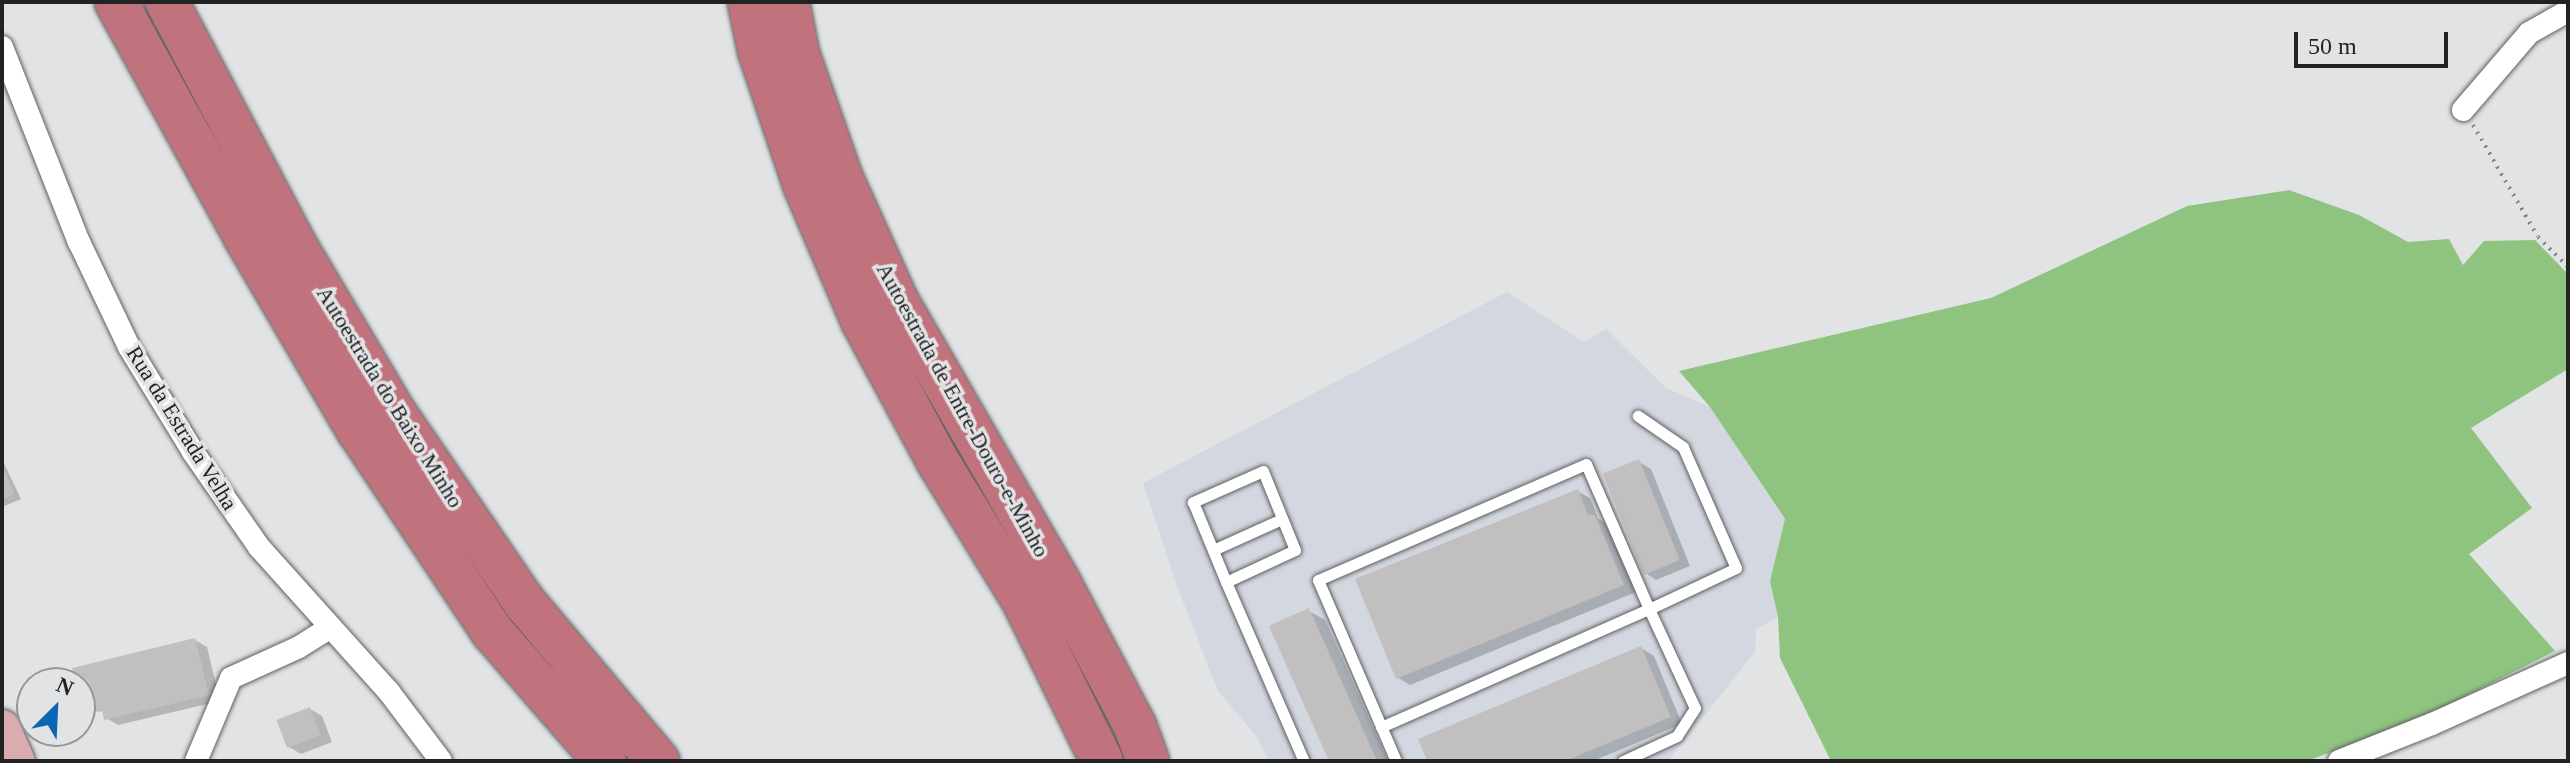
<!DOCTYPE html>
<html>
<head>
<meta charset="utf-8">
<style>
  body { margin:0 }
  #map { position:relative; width:2570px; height:763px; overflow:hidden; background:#e2e3e5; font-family:"Times New Roman",serif }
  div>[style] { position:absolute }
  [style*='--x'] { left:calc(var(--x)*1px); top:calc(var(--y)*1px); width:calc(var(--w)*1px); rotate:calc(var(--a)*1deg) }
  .built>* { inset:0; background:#d3d7e0 }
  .green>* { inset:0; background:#8fc480 }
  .shadow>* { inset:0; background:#0003 }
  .building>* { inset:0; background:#c1bfc0; transform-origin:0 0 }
  .path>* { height:4px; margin-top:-2px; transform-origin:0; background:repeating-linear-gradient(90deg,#848486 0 2px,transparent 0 8px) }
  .roads { filter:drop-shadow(0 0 2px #5f6062) drop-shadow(0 0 2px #5f6062) }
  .service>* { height:11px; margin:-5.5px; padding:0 5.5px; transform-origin:5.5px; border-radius:5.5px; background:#fff }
  .minor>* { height:22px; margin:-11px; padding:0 11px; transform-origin:11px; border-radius:11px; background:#fff }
  .primary>* { height:36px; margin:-18px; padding:0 18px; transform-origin:18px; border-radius:18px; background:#daabb1 }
  .motorway>* { height:42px; margin:-21px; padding:0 21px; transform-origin:21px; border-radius:21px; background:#c1737d }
  span { translate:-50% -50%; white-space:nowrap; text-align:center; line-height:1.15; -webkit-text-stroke:7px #e2e3e5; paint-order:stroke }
  .street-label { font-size:22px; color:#222223 }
  .frame { position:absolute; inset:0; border:4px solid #222223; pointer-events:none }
  .north { position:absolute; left:16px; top:667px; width:80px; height:80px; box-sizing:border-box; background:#e2e3e5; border:2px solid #959697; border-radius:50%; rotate:24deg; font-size:22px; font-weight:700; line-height:32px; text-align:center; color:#222223 }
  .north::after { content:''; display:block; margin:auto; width:28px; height:36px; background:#0d66b4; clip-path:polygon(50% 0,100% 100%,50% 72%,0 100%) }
  .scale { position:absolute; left:2294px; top:32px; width:154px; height:36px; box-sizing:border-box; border:4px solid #222223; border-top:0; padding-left:10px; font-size:24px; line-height:28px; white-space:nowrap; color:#222223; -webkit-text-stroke:6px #e2e3e5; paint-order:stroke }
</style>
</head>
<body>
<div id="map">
  <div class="built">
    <div style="clip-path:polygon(1507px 292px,1584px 342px,1606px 329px,1666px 388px,1710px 407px,1785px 520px,1770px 581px,1778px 617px,1756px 629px,1755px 652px,1668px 761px,1269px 761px,1257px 737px,1218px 691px,1177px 586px,1143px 483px)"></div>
  </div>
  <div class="green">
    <div style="clip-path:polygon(2289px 190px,2359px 215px,2408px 242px,2449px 239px,2463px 265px,2484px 241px,2535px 240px,2568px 274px,2568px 369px,2471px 428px,2532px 508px,2469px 554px,2555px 651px,2424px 717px,2307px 761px,1831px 761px,1780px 658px,1778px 617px,1770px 581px,1785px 519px,1710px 407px,1679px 371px,1991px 298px,2187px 206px)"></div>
  </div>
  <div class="shadow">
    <div style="clip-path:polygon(2px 459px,21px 499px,2px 507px)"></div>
    <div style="clip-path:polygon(1639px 462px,1651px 469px,1690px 566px,1656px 580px,1644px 572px)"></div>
    <div style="clip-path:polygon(1577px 491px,1590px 498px,1598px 518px,1607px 524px,1636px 592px,1410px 685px,1397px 677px)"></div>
    <div style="clip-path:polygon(1309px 611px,1325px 620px,1388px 761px,1331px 761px)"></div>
    <div style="clip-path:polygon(195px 640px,207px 647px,220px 701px,118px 725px,106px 718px,104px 711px,84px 713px,78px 683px)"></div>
    <div style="clip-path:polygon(1641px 648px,1654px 656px,1682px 724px,1593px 761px,1429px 761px)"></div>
    <div style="clip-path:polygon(310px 709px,322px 716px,332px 742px,301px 754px,289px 747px)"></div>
  </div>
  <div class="building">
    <div style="left:1639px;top:459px;width:109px;height:39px;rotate:68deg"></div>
    <div style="clip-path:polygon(2px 464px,14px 494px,2px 500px)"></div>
    <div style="clip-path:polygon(1578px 489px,1588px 515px,1595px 515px,1624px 585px,1396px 679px,1355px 579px)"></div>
    <div style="left:1309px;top:608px;width:167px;height:44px;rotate:66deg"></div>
    <div style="clip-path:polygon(195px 638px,209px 695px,104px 720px,102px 710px,83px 714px,80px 683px,76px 683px,72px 668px)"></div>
    <div style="clip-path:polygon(1641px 646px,1671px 717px,1565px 761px,1427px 761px,1418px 739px)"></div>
    <div style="left:310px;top:707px;width:30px;height:36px;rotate:69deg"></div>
  </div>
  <div class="path">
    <div style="--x:2473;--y:125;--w:129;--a:59.9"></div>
    <div style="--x:2538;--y:237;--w:42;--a:45"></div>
  </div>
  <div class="roads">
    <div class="service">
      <div style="--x:1213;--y:550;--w:76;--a:-24.2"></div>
      <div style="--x:1226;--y:582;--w:76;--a:-24.9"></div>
      <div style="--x:1295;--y:550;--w:85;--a:-112.1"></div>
      <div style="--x:1263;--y:471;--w:77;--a:156.1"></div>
      <div style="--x:1193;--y:502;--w:87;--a:67.6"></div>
      <div style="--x:1226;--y:582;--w:195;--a:66.5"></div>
      <div style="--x:1381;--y:727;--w:293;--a:-23.8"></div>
      <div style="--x:1649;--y:609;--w:109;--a:65.1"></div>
      <div style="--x:1695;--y:708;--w:33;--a:123"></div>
      <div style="--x:1677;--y:736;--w:60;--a:155.2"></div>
      <div style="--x:1396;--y:761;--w:197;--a:-113.3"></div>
      <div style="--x:1318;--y:580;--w:292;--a:-23.4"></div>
      <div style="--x:1586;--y:464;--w:158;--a:66.5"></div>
      <div style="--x:1649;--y:609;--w:96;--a:-25.2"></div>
      <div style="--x:1736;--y:568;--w:132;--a:-113.7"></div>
      <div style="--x:1683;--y:447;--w:55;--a:-145.4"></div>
    </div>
    <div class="minor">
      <div style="--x:2;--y:47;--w:210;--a:68.5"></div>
      <div style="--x:79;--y:242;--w:116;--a:64.5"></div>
      <div style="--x:129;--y:347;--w:123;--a:58.6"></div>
      <div style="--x:193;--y:452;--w:116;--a:55.2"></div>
      <div style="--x:259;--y:547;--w:195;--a:48.1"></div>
      <div style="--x:389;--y:692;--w:86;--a:53"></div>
      <div style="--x:2463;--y:110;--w:101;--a:-49.4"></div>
      <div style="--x:2529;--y:33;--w:45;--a:-29.4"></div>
      <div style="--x:196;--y:761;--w:90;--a:-67.1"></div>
      <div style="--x:231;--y:678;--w:75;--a:-24.5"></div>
      <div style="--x:299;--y:647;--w:36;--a:-32"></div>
      <div style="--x:2339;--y:761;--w:100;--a:-21.7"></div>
      <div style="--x:2432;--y:724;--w:149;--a:-24.2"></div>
    </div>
    <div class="primary">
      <div style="--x:2;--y:728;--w:36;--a:66"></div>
    </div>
    <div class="motorway">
      <div style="--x:116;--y:2;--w:268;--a:61.2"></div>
      <div style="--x:245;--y:237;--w:224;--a:59.7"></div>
      <div style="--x:358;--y:430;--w:242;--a:56.3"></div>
      <div style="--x:492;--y:631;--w:172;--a:49"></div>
      <div style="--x:167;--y:2;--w:275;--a:62.2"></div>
      <div style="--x:295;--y:245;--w:194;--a:59.3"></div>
      <div style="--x:394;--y:412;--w:232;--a:55.6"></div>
      <div style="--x:525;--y:603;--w:207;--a:49.9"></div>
      <div style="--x:749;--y:2;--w:49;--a:78.2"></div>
      <div style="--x:759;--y:50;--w:141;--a:71.4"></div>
      <div style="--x:804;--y:184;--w:150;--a:66.9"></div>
      <div style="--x:863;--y:322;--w:160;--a:61.7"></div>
      <div style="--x:939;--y:463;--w:161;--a:58.5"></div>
      <div style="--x:1023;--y:600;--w:179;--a:63.9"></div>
      <div style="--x:788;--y:2;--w:53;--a:79.1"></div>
      <div style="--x:798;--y:54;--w:130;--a:70.7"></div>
      <div style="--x:841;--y:177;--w:138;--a:65.7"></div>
      <div style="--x:898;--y:303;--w:322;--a:60"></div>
      <div style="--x:1059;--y:582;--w:163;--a:62.2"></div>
      <div style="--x:1135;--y:726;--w:37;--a:70"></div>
    </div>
  </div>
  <div class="street-label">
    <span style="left:390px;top:397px;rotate:58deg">Autoestrada do Baixo Minho</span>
    <span style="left:963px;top:410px;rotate:61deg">Autoestrada de Entre-Douro-e-Minho</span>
    <span style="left:182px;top:428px;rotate:58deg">Rua da Estrada Velha</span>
  </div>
  <div class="frame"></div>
  <div class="north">N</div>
  <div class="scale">50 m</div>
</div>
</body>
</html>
